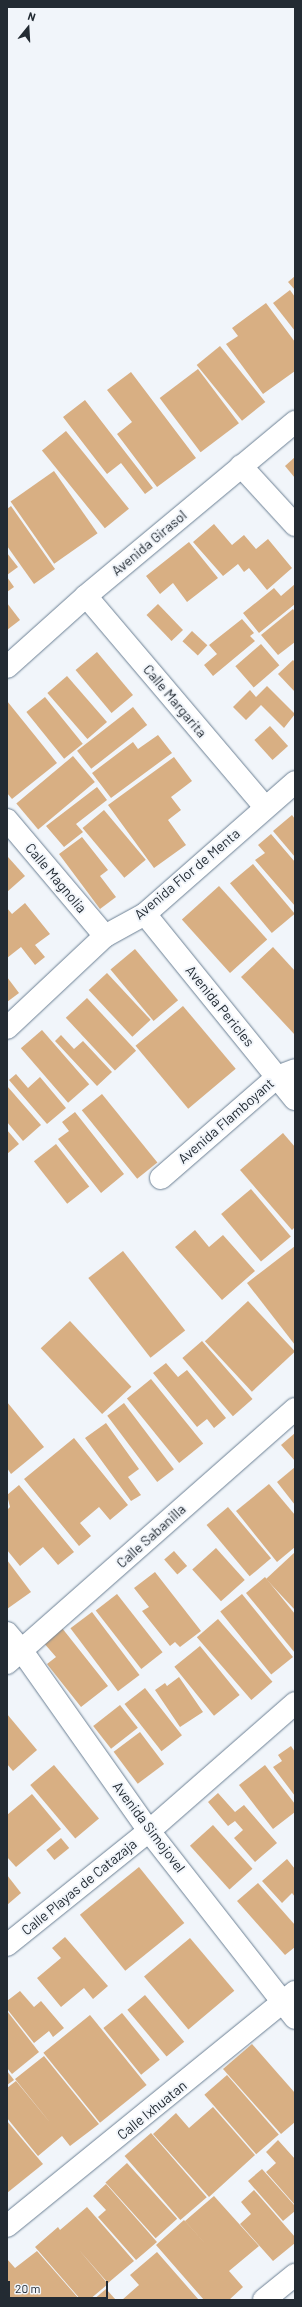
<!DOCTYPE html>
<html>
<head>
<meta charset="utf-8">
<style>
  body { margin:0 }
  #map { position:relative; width:302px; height:2307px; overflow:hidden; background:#f1f5fa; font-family:Barlow,sans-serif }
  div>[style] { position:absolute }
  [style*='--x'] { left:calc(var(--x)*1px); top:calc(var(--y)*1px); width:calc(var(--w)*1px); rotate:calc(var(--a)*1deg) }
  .building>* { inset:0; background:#d8af83; transform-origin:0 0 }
  .roads { filter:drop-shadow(0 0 1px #6c8094) drop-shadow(0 0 1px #6c8094) }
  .minor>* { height:22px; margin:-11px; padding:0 11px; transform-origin:11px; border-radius:11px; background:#fff }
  span { translate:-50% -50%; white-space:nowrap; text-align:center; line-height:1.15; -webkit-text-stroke:4px #f1f5fa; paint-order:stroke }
  .street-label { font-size:14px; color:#232b33 }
  .frame { position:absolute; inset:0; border:8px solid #232b33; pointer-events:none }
  .north { position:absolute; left:8px; top:8px; width:40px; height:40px; -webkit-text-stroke:3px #f1f5fa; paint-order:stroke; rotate:18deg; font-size:11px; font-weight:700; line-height:16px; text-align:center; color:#232b33 }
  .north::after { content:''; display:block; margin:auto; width:14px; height:18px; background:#232b33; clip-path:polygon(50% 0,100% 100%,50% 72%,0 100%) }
  .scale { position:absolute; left:8px; top:2281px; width:100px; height:18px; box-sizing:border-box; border:2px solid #232b33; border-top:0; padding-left:5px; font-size:12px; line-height:14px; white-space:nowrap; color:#232b33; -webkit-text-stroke:3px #f1f5fa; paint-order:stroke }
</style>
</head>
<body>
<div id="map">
  <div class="building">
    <div style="clip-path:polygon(295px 276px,295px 290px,288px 282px)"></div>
    <div style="clip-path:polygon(290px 290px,295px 297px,295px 331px,273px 303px)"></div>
    <div style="clip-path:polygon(266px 303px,295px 342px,295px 371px,263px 394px,226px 344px,238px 336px,232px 328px)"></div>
    <div style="left:220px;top:346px;width:72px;height:30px;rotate:51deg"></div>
    <div style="left:198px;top:369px;width:68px;height:48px;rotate:53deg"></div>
    <div style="clip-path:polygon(131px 372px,196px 458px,157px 487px,117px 434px,132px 422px,107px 390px)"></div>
    <div style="clip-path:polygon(85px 400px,153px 488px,145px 494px,121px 463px,107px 474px,63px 417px)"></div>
    <div style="left:66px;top:431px;width:100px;height:31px;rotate:51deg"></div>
    <div style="clip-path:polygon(295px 457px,295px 478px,285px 466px)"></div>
    <div style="left:54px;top:471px;width:76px;height:53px;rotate:55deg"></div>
    <div style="clip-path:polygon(11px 506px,55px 569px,34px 584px,7px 546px,7px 509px)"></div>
    <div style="clip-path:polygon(214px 524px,232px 545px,244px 535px,256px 549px,268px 539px,292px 568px,267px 590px,249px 568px,244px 572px,238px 564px,223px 576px,193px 542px)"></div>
    <div style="clip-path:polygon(189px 542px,218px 578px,187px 602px,173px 583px,160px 594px,146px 576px)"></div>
    <div style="clip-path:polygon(7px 553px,18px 567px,7px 575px)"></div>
    <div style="clip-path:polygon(7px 577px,14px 587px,7px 592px)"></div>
    <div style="clip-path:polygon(295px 584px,295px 604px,259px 633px,243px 613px,274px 588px,281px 596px)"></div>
    <div style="clip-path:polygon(7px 603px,20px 620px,7px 630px)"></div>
    <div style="left:158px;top:604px;width:36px;height:16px;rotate:46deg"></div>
    <div style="clip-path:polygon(293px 609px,295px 612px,295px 642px,278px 655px,261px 635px)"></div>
    <div style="clip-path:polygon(242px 619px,254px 633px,250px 636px,255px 641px,213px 676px,204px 665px,217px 654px,209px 645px)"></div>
    <div style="left:192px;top:631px;width:21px;height:14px;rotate:43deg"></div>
    <div style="left:261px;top:644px;width:28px;height:34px;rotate:49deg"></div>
    <div style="left:97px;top:652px;width:56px;height:28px;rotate:50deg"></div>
    <div style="clip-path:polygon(293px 660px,295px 662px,295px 692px,278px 674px)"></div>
    <div style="left:67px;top:676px;width:61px;height:26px;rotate:49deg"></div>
    <div style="clip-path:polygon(267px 686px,295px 714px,284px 728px,261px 705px,246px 720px,233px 707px,250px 690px,256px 697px)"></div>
    <div style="left:45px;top:697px;width:60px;height:24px;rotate:51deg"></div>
    <div style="clip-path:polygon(7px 701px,57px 763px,12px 799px,7px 793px)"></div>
    <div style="left:133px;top:707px;width:23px;height:71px;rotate:52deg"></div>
    <div style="left:270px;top:726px;width:27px;height:21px;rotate:48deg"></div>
    <div style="clip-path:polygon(158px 735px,172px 753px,111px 798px,92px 773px,133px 742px,138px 749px)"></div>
    <div style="left:73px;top:756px;width:34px;height:74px;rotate:50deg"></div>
    <div style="clip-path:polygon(174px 757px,192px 781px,171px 797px,181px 810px,168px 820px,186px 845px,154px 868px,108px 805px)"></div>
    <div style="clip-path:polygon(97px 787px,107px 800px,76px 824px,83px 832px,64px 847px,46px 826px)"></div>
    <div style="left:104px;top:810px;width:65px;height:28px;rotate:50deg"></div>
    <div style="clip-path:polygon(292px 815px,295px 819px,295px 857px,273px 831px)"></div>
    <div style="clip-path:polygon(271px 834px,295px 862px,295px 906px,255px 860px,265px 853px,258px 845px)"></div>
    <div style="clip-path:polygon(82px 837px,108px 870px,100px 876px,116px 897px,100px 909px,59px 854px)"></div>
    <div style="clip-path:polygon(8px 857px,25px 876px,7px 892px,7px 858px)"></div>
    <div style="left:253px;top:864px;width:65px;height:30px;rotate:50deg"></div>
    <div style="left:219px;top:886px;width:72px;height:50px;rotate:48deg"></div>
    <div style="clip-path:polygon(25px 903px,50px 934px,35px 945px,45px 957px,35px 965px,21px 947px,7px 958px,7px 908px,12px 914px)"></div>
    <div style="clip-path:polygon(273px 947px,295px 971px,295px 1035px,241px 977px)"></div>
    <div style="left:135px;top:949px;width:67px;height:32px;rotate:50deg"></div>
    <div style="left:107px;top:973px;width:64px;height:25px;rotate:47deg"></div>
    <div style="clip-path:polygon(7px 977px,19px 993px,7px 1002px)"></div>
    <div style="left:87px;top:998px;width:72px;height:29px;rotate:47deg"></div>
    <div style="left:183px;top:1006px;width:82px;height:62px;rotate:50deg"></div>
    <div style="left:42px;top:1030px;width:72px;height:28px;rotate:49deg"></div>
    <div style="clip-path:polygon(61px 1035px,74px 1049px,83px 1041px,112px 1072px,97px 1086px,55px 1041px)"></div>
    <div style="clip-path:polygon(16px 1074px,28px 1088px,40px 1077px,66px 1108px,47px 1124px,9px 1080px)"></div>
    <div style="clip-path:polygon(7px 1086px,41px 1125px,23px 1141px,7px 1122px)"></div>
    <div style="left:102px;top:1094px;width:88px;height:26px;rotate:51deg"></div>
    <div style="clip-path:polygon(75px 1112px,124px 1174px,101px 1193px,58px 1139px,69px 1131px,62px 1122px)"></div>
    <div style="clip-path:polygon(7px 1130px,19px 1144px,7px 1154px)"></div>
    <div style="clip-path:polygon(283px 1133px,295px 1147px,295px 1227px,292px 1230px,240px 1170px)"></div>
    <div style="left:56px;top:1144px;width:54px;height:28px;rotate:52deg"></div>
    <div style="left:251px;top:1189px;width:62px;height:39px;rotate:50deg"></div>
    <div style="clip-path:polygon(195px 1230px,209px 1247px,223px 1235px,255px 1271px,222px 1300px,175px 1247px)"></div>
    <div style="clip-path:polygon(295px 1246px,295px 1345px,247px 1283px)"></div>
    <div style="left:123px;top:1251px;width:101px;height:44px;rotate:52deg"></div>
    <div style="left:248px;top:1301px;width:69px;height:59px;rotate:47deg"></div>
    <div style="left:70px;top:1321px;width:90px;height:40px;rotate:47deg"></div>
    <div style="left:202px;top:1341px;width:77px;height:26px;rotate:49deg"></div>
    <div style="clip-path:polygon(166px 1363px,178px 1377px,187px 1370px,226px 1418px,214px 1428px,207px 1419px,197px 1427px,153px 1373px)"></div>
    <div style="left:151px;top:1379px;width:83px;height:31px;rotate:51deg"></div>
    <div style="clip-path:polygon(7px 1402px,44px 1447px,11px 1474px,7px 1468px)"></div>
    <div style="left:124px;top:1403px;width:83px;height:21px;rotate:53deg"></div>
    <div style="clip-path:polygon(106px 1423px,139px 1469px,128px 1477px,141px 1495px,131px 1501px,85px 1438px)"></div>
    <div style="clip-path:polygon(295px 1433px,295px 1461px,281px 1445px)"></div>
    <div style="clip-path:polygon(74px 1438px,128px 1505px,110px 1520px,99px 1507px,80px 1523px,91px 1536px,79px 1546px,24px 1479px)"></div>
    <div style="clip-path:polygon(295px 1467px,295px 1505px,277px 1482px)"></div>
    <div style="clip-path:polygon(269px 1484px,295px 1515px,295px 1547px,277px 1562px,236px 1511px)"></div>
    <div style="clip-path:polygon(19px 1485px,74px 1552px,58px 1565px,43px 1547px,20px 1566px,7px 1550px,7px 1510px,10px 1507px,7px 1495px)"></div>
    <div style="left:228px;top:1507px;width:67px;height:28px;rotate:50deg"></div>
    <div style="left:216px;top:1548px;width:43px;height:32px;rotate:48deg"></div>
    <div style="left:174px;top:1551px;width:20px;height:13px;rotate:49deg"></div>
    <div style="clip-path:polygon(295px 1552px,295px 1610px,266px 1579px)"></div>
    <div style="clip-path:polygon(7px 1560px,31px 1592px,7px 1609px)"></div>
    <div style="clip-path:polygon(155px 1572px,201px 1631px,180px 1647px,175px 1642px,170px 1646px,142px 1611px,149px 1607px,134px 1588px)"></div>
    <div style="clip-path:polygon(265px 1577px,295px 1614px,295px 1653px,246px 1593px)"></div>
    <div style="left:117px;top:1594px;width:74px;height:27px;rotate:52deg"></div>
    <div style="left:242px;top:1594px;width:81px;height:28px;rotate:51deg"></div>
    <div style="left:92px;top:1612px;width:79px;height:27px;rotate:53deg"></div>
    <div style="left:218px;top:1619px;width:83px;height:28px;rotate:49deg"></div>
    <div style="clip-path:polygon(62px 1628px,108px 1686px,81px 1707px,47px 1664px,56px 1657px,43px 1642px)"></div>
    <div style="left:200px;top:1646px;width:63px;height:33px;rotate:51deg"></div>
    <div style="clip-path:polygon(179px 1677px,203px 1712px,180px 1727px,155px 1690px,165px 1683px,167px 1686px)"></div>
    <div style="left:145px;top:1688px;width:60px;height:26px;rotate:52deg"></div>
    <div style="left:120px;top:1705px;width:29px;height:34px;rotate:52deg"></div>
    <div style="clip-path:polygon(7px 1714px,37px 1750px,13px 1771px,7px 1764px)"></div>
    <div style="left:140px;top:1732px;width:40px;height:33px;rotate:53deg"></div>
    <div style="clip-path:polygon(291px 1746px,295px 1752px,295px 1796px,273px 1767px,282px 1761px,278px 1755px)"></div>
    <div style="left:54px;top:1765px;width:70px;height:31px;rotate:50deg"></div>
    <div style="clip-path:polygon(265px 1765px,295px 1804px,295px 1812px,273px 1829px,239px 1785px)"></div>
    <div style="clip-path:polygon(218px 1793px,235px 1812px,244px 1805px,277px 1843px,255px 1862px,234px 1838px,243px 1830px,235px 1821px,228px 1826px,208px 1802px)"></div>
    <div style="clip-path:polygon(32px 1794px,61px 1829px,16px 1867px,7px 1857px,7px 1815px)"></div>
    <div style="left:213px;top:1825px;width:59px;height:31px;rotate:48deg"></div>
    <div style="left:61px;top:1838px;width:13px;height:19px;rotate:51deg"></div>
    <div style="clip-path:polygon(287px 1859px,295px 1869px,295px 1897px,292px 1893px,282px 1903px,262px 1881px)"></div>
    <div style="left:139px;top:1867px;width:72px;height:76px;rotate:51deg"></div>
    <div style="clip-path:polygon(7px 1875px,21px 1893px,7px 1905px)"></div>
    <div style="clip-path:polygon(258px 1883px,295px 1925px,295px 1947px,285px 1955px,237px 1901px)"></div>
    <div style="clip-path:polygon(65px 1937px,108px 1986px,93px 1999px,84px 1988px,61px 2007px,37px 1978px,61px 1958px,52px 1948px)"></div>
    <div style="left:190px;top:1938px;width:69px;height:60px;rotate:50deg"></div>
    <div style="clip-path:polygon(20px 1991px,34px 2007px,41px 2001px,64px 2028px,53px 2037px,49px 2031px,34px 2043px,7px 2009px,7px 2001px)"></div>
    <div style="left:145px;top:1995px;width:61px;height:23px;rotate:50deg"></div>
    <div style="clip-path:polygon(7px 2011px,39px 2052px,12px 2074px,7px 2068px)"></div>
    <div style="left:122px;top:2013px;width:60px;height:24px;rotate:51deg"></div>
    <div style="left:90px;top:2015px;width:90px;height:60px;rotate:51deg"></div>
    <div style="clip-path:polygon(252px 2044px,295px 2093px,295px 2122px,281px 2134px,223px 2069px)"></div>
    <div style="clip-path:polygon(44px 2056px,99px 2124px,70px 2146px,62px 2136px,38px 2156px,7px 2118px,7px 2088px,16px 2081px,52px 2125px,15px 2079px)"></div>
    <div style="clip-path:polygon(7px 2071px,14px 2080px,7px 2085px)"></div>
    <div style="left:227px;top:2075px;width:79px;height:30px;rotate:49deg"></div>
    <div style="clip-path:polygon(213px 2107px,255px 2155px,209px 2197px,153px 2134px,176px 2113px,189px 2128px)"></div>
    <div style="clip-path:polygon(7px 2121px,43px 2164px,7px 2193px)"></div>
    <div style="left:151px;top:2133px;width:85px;height:35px;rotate:49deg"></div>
    <div style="clip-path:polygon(278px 2140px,295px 2159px,295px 2205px,266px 2172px,276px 2163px,266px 2152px)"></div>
    <div style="left:127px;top:2163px;width:75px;height:29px;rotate:48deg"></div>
    <div style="clip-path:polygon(262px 2169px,295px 2206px,295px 2211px,283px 2221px,248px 2181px)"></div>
    <div style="clip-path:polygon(106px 2184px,157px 2242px,136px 2260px,98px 2217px,106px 2210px,93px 2196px)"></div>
    <div style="clip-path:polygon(254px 2190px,295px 2237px,295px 2243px,273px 2261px,240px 2224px,251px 2214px,241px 2202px)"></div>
    <div style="clip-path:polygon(214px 2196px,259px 2246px,229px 2271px,243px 2287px,229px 2300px,204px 2300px,156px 2245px,184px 2220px,209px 2248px,185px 2221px)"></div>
    <div style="clip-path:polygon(87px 2207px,134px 2261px,108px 2283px,79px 2250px,108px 2284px,89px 2300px,81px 2300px,35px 2247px,58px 2227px,60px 2230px)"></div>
    <div style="clip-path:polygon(37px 2251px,80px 2300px,7px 2300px,7px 2259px,15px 2268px)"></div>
    <div style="clip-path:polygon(157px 2252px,199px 2300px,122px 2300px,139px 2285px,130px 2275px)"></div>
    <div style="clip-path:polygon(106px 2289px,116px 2300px,93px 2300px)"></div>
  </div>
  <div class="roads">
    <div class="minor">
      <div style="--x:241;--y:466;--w:80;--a:47.5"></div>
      <div style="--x:86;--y:596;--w:277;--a:49.7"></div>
      <div style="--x:7;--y:667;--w:106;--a:-41.9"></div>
      <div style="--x:86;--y:596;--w:272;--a:-39.8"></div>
      <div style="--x:7;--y:820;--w:152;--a:49.8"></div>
      <div style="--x:145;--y:914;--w:238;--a:51"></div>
      <div style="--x:7;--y:1028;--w:134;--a:-43.2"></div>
      <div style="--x:105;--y:936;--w:46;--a:-28.8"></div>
      <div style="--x:145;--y:914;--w:200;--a:-41.3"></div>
      <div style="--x:161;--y:1178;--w:154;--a:-41"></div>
      <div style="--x:277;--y:1077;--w:19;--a:-21"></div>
      <div style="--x:7;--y:1633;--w:23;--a:50"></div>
      <div style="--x:22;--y:1651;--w:220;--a:54.8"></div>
      <div style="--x:149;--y:1831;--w:237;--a:52"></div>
      <div style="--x:7;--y:1663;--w:384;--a:-41.4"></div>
      <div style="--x:7;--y:1945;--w:182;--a:-38.8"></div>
      <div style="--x:149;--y:1831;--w:194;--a:-41.2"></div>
      <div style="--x:7;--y:2226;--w:371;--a:-39.1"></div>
      <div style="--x:264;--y:2300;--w:40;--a:-39"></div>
    </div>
  </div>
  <div class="street-label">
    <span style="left:149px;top:543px;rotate:-40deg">Avenida Girasol</span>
    <span style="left:175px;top:701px;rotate:50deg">Calle Margarita</span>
    <span style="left:187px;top:874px;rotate:-40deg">Avenida Flor de Menta</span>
    <span style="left:56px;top:878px;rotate:50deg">Calle Magnolia</span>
    <span style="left:220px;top:1006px;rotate:51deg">Avenida Pericles</span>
    <span style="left:226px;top:1121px;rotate:-41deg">Avenida Flamboyant</span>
    <span style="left:151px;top:1536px;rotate:-42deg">Calle Sabanilla</span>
    <span style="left:149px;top:1827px;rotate:53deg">Avenida Simojovel</span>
    <span style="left:79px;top:1887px;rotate:-39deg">Calle Playas de Catazaja</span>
    <span style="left:152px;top:2110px;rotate:-39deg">Calle Ixhuatan</span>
  </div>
  <div class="frame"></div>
  <div class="north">N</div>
  <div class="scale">20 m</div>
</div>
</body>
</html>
